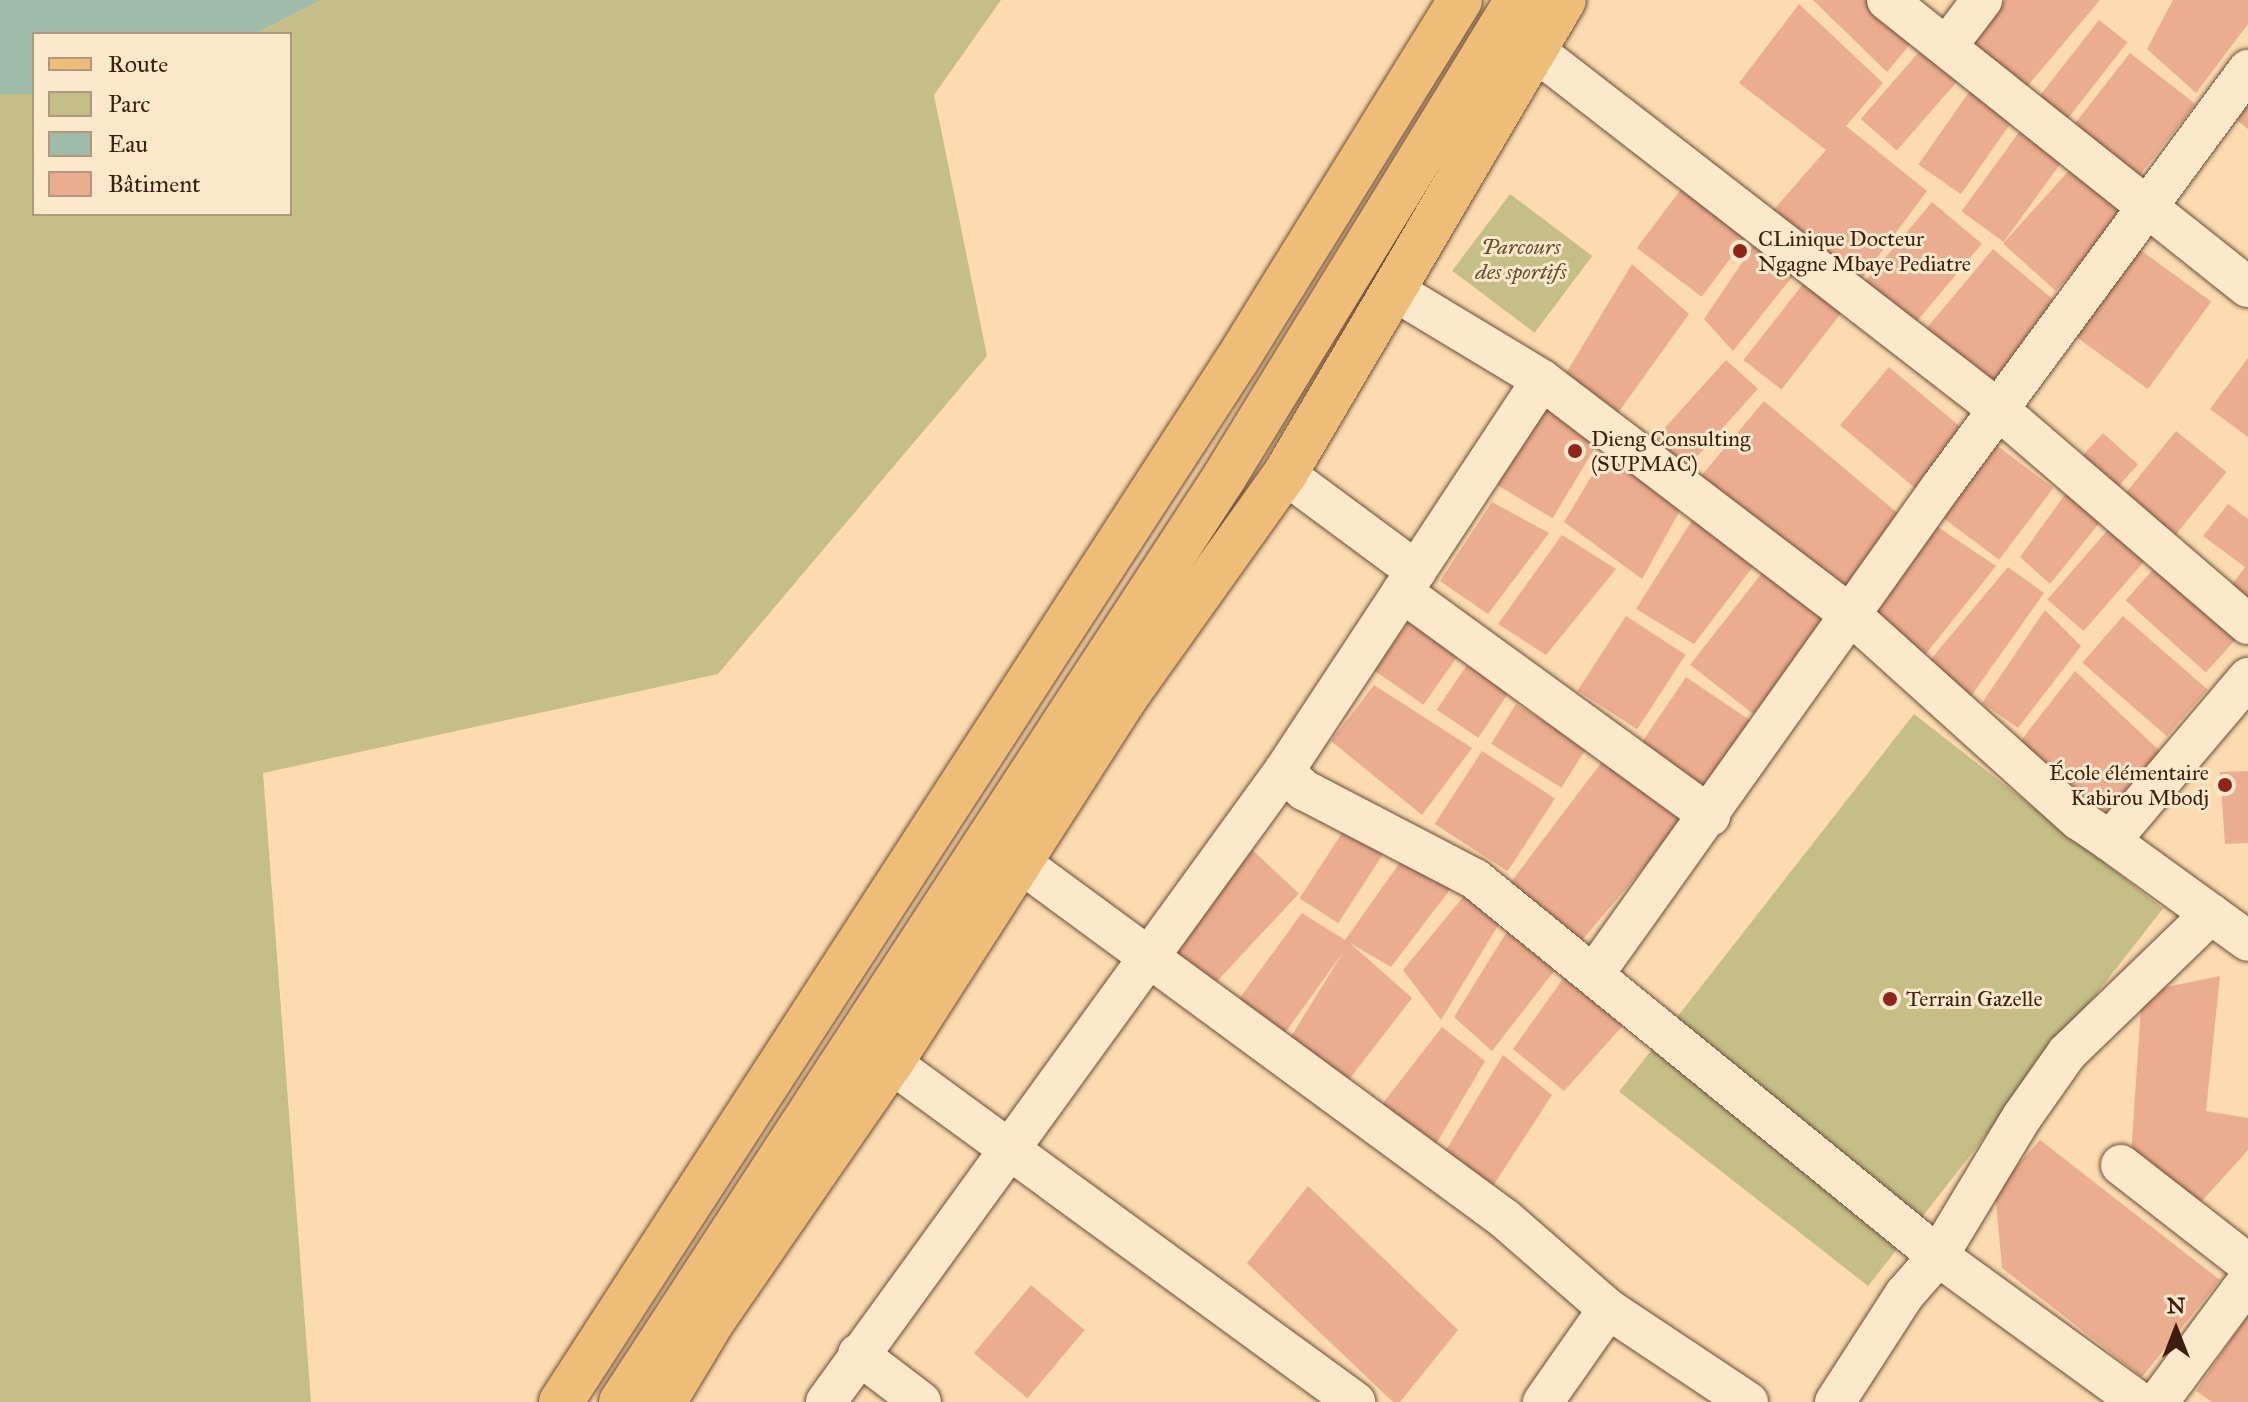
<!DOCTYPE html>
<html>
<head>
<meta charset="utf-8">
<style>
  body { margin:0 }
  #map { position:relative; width:2248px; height:1402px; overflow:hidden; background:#fbdbaf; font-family:"IM FELL Great Primer",serif }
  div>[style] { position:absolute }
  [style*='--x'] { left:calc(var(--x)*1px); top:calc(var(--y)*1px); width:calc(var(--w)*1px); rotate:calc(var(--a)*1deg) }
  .green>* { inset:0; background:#c5be86; transform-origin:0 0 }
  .water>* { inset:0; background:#9fbbaa }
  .building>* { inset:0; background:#ebad8f; transform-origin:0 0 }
  .roads { filter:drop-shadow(0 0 2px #6d4c37) drop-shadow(0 0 2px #6d4c37) }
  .minor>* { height:40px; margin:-20px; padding:0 20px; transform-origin:20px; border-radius:20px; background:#fce8cb }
  .major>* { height:44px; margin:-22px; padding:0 22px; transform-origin:22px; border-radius:22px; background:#eebe78 }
  .dots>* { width:22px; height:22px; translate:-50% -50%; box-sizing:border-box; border:4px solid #fce8cb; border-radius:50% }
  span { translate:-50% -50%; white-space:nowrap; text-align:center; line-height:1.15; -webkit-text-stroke:6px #fce8cb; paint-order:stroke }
  .poi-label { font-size:22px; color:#3e1d0f }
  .left { translate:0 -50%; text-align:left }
  .right { translate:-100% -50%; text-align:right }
  .park-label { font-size:22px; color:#664d33; font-style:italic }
  .legend { position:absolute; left:32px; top:32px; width:260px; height:184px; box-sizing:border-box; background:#fce8cb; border:2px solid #b09780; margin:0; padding:10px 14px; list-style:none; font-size:24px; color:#3e1d0f }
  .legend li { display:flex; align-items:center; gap:16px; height:40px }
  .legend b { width:40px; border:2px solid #b09780 }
  .north { position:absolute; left:2136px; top:1290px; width:80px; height:80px; -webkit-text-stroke:6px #fce8cb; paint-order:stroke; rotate:0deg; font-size:22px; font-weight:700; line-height:32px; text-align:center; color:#3e1d0f }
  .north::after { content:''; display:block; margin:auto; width:28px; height:36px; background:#3e1d0f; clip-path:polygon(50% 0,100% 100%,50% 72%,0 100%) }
</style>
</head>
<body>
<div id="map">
  <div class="green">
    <div style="clip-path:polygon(321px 0,1001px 0,934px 95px,987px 356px,718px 674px,263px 773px,311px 1402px,0 1402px,0 94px,34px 94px,34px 214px,290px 214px,290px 34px,255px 34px)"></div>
    <div style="left:1510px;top:194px;width:103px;height:96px;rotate:37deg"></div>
    <div style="left:1914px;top:714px;width:316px;height:479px;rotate:38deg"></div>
  </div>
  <div class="water">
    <div style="clip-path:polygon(0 0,321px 0,255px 34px,34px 34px,34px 94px,0 94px)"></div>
  </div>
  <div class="building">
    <div style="clip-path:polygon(1813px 0,1867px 0,1916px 37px,1887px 72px)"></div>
    <div style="clip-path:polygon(2005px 0,2100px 0,2025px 89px,1971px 46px)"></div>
    <div style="clip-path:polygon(2173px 0,2248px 0,2248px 24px,2196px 93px,2147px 49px)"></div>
    <div style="clip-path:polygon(1799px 4px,1883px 83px,1846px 126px,1927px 191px,1859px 282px,1769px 215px,1826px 150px,1739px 83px)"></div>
    <div style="left:2099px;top:20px;width:36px;height:105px;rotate:38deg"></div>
    <div style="left:1925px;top:45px;width:48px;height:98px;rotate:41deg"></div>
    <div style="left:2130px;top:53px;width:83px;height:98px;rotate:38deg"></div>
    <div style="left:1974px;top:85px;width:52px;height:97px;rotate:35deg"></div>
    <div style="clip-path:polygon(2248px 91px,2248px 129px,2229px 114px)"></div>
    <div style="left:2025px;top:124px;width:52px;height:108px;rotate:36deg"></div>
    <div style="left:2072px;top:167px;width:71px;height:103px;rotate:42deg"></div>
    <div style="left:1685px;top:184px;width:81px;height:80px;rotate:37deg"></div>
    <div style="left:1932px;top:202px;width:65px;height:108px;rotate:40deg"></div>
    <div style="clip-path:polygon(1756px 242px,1796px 272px,1733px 351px,1704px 319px)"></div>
    <div style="left:2132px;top:244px;width:98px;height:108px;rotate:36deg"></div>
    <div style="left:1993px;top:249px;width:87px;height:110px;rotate:40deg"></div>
    <div style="clip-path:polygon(1632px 264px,1689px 314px,1610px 424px,1559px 385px)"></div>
    <div style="left:1810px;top:275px;width:48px;height:108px;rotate:38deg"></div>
    <div style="clip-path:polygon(2248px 358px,2248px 437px,2210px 409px)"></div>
    <div style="left:1726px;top:360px;width:43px;height:111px;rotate:42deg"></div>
    <div style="left:1889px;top:367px;width:109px;height:76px;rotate:40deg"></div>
    <div style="left:1545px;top:397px;width:69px;height:100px;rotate:31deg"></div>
    <div style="left:1764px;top:401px;width:187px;height:107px;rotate:40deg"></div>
    <div style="left:2176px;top:431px;width:65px;height:94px;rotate:39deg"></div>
    <div style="left:2103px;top:433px;width:47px;height:43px;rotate:42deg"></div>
    <div style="left:1991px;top:441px;width:78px;height:90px;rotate:37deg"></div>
    <div style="clip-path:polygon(1609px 447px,1683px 505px,1642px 579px,1564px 522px)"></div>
    <div style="clip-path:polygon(2069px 489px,2105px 516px,2050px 584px,2020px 557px)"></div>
    <div style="clip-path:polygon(1492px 502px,1549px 533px,1488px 614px,1440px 581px)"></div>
    <div style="clip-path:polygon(2228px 504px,2248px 519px,2248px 598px,2231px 586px,2245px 567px,2203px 536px)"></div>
    <div style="clip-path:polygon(1696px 514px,1758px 560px,1694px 644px,1636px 609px)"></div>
    <div style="clip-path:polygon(1932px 523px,1996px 566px,1921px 660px,1867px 617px)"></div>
    <div style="left:2113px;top:524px;width:48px;height:100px;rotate:41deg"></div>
    <div style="clip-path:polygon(1562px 535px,1616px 569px,1546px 655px,1498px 624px)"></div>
    <div style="left:2159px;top:563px;width:108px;height:50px;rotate:42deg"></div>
    <div style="left:1769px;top:564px;width:80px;height:128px;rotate:38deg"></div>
    <div style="clip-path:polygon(2008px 567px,2044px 593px,1964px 706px,1921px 671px)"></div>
    <div style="clip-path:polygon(2045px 610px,2081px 646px,2018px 728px,1982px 703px)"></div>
    <div style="left:1626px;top:616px;width:71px;height:89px;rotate:33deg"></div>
    <div style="left:2123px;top:616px;width:112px;height:62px;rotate:41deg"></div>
    <div style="left:1411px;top:618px;width:60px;height:64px;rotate:35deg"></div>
    <div style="left:1467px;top:665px;width:50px;height:54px;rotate:34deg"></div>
    <div style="clip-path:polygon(2075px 671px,2164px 755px,2116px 820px,2019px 743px)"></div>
    <div style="left:1686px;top:677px;width:83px;height:86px;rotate:34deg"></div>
    <div style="clip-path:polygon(1374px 685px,1472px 748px,1422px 815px,1331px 741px)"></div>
    <div style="left:1516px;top:704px;width:83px;height:47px;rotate:32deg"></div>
    <div style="left:1482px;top:751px;width:87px;height:87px;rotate:33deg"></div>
    <div style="clip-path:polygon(1604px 759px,1687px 817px,1577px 946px,1511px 882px)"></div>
    <div style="clip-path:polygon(2248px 771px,2248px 843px,2225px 844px,2220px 772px)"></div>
    <div style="left:1353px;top:816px;width:46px;height:98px;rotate:33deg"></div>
    <div style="left:1247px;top:845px;width:71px;height:129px;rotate:43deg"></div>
    <div style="clip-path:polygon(1411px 847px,1455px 883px,1391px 967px,1350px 943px,1412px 998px,1341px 1090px,1284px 1048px,1344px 951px,1280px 1040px,1231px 1010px,1302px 913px,1345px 940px)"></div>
    <div style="clip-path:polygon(1473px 885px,1500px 922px,1441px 1020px,1403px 970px)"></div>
    <div style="clip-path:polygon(1511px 925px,1561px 962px,1492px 1051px,1454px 1017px)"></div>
    <div style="clip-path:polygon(1570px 969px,1628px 1020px,1564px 1091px,1513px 1049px)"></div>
    <div style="clip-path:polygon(2220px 976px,2206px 1111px,2248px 1118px,2248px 1150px,2193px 1211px,2131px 1155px,2142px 992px)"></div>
    <div style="clip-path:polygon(1442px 1027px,1485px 1061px,1436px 1144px,1380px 1107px)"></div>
    <div style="clip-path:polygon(1503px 1055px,1552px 1095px,1493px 1186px,1445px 1152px)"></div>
    <div style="clip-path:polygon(2040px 1140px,2220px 1280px,2142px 1377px,2002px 1268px,1995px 1190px)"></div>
    <div style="clip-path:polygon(1308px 1186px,1458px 1330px,1400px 1402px,1393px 1402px,1247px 1263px)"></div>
    <div style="left:1031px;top:1285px;width:70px;height:89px;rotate:40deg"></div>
    <div style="clip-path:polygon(2248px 1315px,2248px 1402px,2212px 1402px,2196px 1391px)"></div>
  </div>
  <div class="roads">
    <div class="minor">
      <div style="--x:1887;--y:0;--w:461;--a:38.5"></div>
      <div style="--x:1947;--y:46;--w:58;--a:-52.7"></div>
      <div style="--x:1534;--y:50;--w:588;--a:37.75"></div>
      <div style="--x:1999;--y:410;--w:328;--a:40.7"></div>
      <div style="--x:1393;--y:290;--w:174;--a:31.1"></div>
      <div style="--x:1542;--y:380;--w:388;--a:37.3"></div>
      <div style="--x:1851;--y:615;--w:307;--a:42"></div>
      <div style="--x:2079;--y:820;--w:37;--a:34"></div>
      <div style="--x:2110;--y:841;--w:214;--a:-49.7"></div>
      <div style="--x:1285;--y:474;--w:163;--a:36.5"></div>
      <div style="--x:1402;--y:592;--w:381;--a:36"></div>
      <div style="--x:1284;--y:771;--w:468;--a:-56.6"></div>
      <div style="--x:2110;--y:841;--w:170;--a:35.9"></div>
      <div style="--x:1018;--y:861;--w:604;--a:36.32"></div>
      <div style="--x:1505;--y:1219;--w:137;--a:41.1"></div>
      <div style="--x:1608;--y:1309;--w:168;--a:33.6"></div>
      <div style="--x:1594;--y:974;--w:598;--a:-54.53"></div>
      <div style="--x:1941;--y:487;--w:518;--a:-53.64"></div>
      <div style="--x:891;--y:1063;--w:575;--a:36.15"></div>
      <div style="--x:2121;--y:1165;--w:161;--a:37.9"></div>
      <div style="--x:858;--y:1354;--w:79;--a:37.3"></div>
      <div style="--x:826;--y:1402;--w:780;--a:-54.03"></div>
      <div style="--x:1284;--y:771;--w:28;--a:44"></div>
      <div style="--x:1304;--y:790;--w:193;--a:27.5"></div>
      <div style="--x:1475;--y:879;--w:597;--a:39.15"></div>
      <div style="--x:1938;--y:1256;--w:248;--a:36"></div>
      <div style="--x:1543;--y:1402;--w:113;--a:-55"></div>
      <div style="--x:1835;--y:1402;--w:129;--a:-57.1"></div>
      <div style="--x:1905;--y:1294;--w:50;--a:-49"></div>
      <div style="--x:1938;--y:1256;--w:162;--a:-58.9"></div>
      <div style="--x:2022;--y:1117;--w:78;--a:-54.9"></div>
      <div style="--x:2067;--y:1053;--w:200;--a:-44"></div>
      <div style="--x:2158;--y:1402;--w:151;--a:-53.4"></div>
    </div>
    <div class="major">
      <div style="--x:561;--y:1402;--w:1242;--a:-57.03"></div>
      <div style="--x:1237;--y:360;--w:423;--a:-58.2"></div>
      <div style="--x:621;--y:1402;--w:1106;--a:-56.88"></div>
      <div style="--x:1225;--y:476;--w:558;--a:-58.47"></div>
      <div style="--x:664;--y:1402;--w:93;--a:-59"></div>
      <div style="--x:712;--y:1322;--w:315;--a:-55.4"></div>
      <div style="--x:891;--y:1063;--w:439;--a:-57.3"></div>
      <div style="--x:1128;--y:694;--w:270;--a:-54.5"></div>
      <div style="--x:1285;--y:474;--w:550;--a:-59.52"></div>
    </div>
  </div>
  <div class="dots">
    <div style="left:1740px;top:251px;background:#8f2418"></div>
    <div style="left:1575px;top:451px;background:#8f2418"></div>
    <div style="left:2225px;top:785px;background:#8f2418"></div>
    <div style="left:1890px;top:999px;background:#8f2418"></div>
  </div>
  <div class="poi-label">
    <span class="left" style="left:1758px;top:251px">CLinique Docteur<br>Ngagne Mbaye Pediatre</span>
    <span class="left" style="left:1591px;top:451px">Dieng Consulting<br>(SUPMAC)</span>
    <span class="right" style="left:2209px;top:785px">École élémentaire<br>Kabirou Mbodj</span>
    <span class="left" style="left:1906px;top:999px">Terrain Gazelle</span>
  </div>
  <div class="park-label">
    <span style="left:1521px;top:259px">Parcours<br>des sportifs</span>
  </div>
  <ul class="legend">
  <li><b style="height:10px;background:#eebe78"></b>Route</li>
  <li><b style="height:22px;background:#c5be86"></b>Parc</li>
  <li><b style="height:22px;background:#9fbbaa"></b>Eau</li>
  <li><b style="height:22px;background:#ebad8f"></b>Bâtiment</li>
  </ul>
  <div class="north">N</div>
</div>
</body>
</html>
